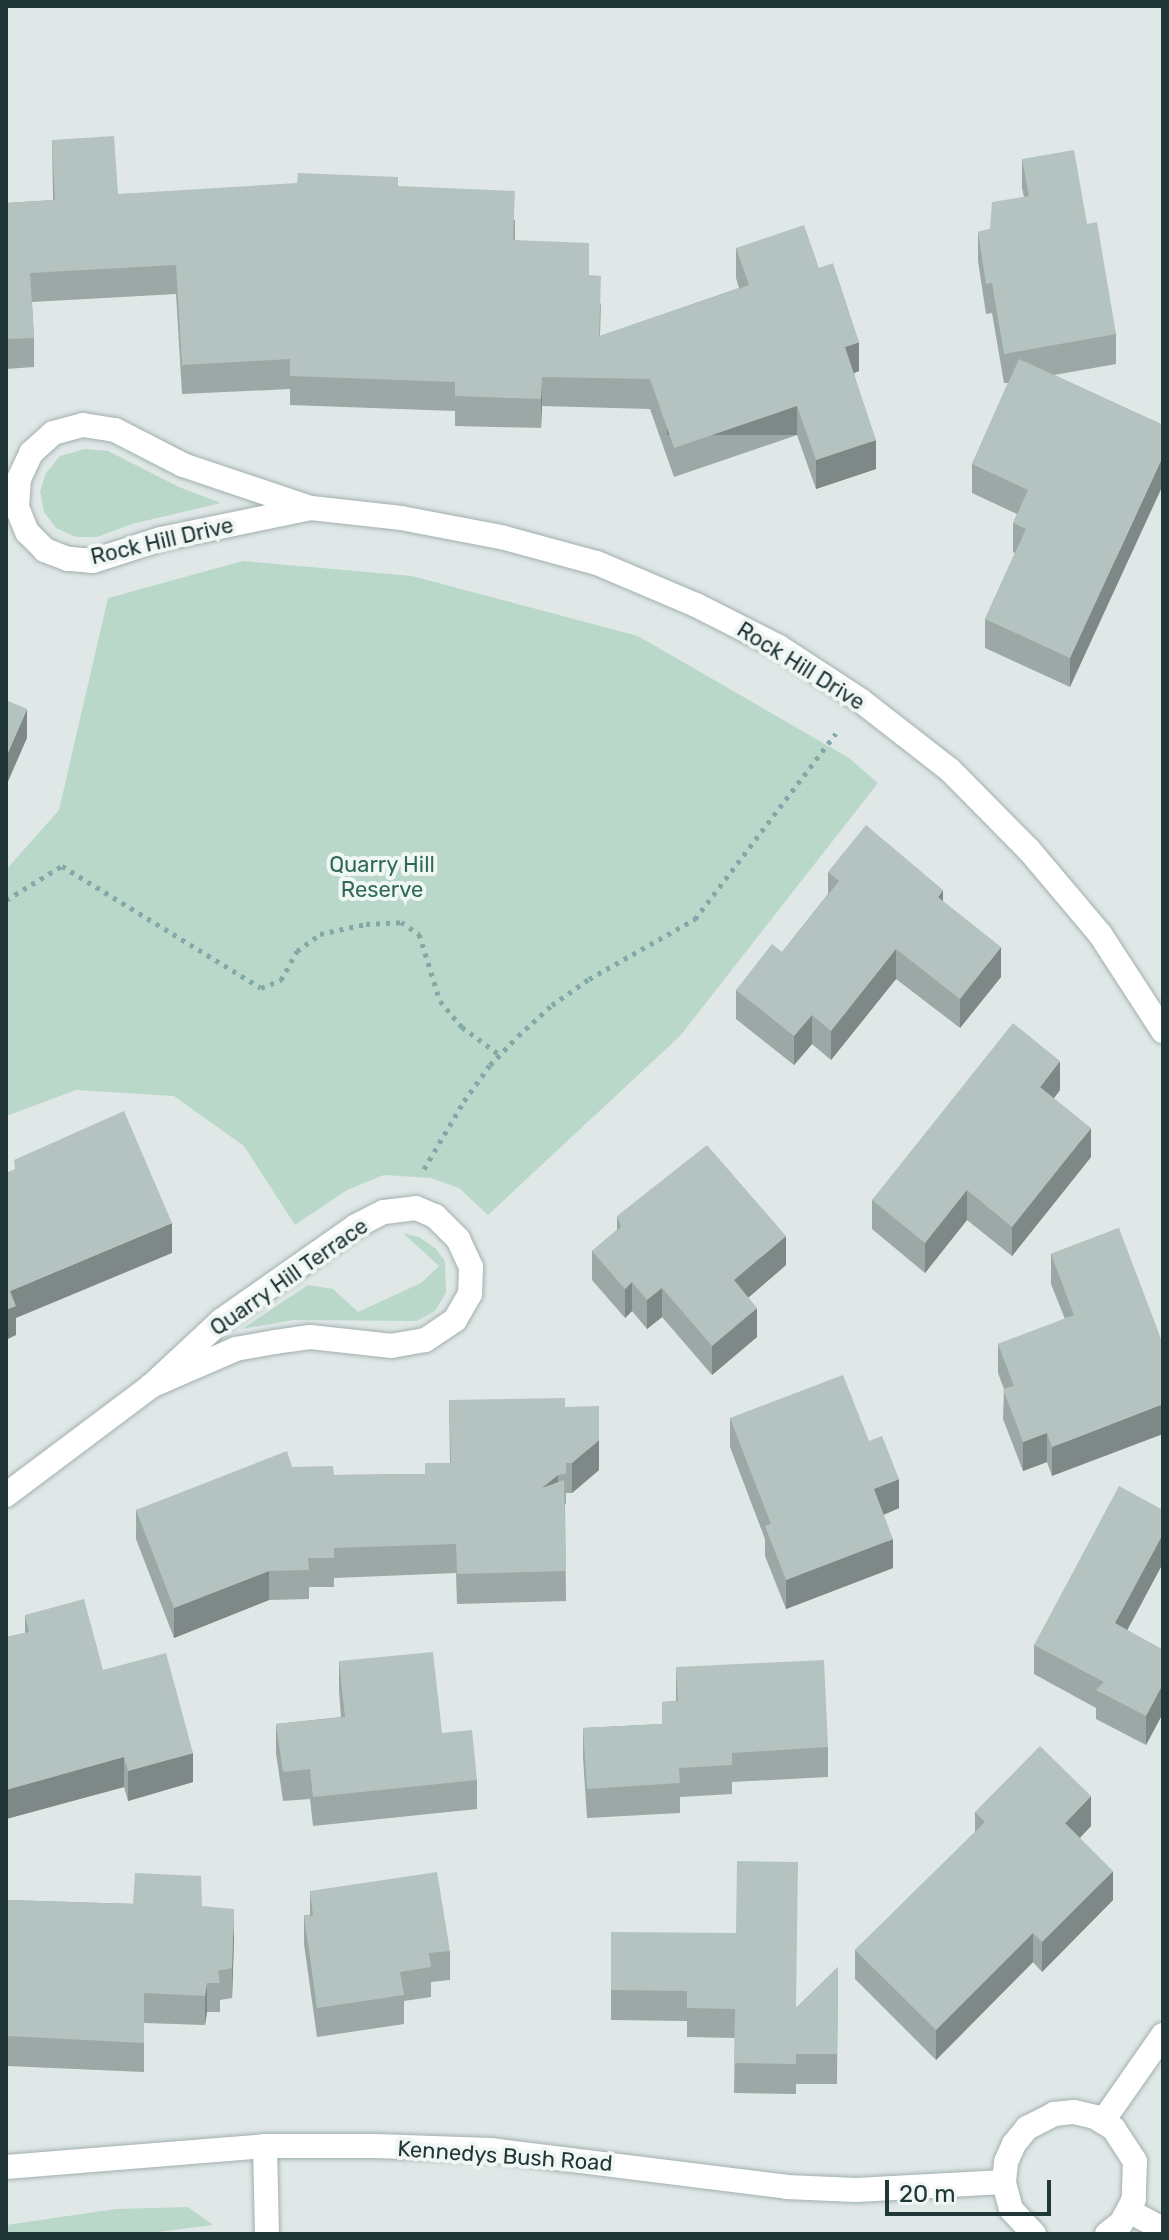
<!DOCTYPE html>
<html>
<head>
<meta charset="utf-8">
<style>
  body { margin:0 }
  #map { position:relative; width:1169px; height:2240px; overflow:hidden; background:#dfe8e7; font-family:Rubik,sans-serif }
  div>[style] { position:absolute }
  [style*='--x'] { left:calc(var(--x)*1px); top:calc(var(--y)*1px); width:calc(var(--w)*1px); rotate:calc(var(--a)*1deg) }
  .green>* { inset:0; background:#b9d8ca }
  .path>* { height:5px; margin-top:-2.5px; transform-origin:0; background:repeating-linear-gradient(90deg,#82a9a8 0 4px,transparent 0 10px) }
  .roads { filter:drop-shadow(0 0 2px #a2afaf) drop-shadow(0 0 2px #a2afaf) }
  .minor>* { height:24px; margin:-12px; padding:0 12px; transform-origin:12px; border-radius:12px; background:#fff }
  .wall>* { inset:0; background:#9ba8a5 }
  .shaded-wall>* { inset:0; background:#7e8886; transform-origin:0 0 }
  .building>* { inset:0; background:#b4c3c0 }
  span { translate:-50% -50%; white-space:nowrap; text-align:center; line-height:1.15; -webkit-text-stroke:8px #eff6f4; paint-order:stroke }
  .street-label { font-size:22px; color:#213737 }
  .park-label { font-size:22px; color:#306a56 }
  .frame { position:absolute; inset:0; border:8px solid #213737; pointer-events:none }
  .scale { position:absolute; left:885px; top:2180px; width:166px; height:36px; box-sizing:border-box; border:4px solid #213737; border-top:0; padding-left:10px; font-size:24px; line-height:28px; white-space:nowrap; color:#213737; -webkit-text-stroke:6px #eff6f4; paint-order:stroke }
</style>
</head>
<body>
<div id="map">
  <div class="green">
    <div style="clip-path:polygon(85px 449px,108px 451px,179px 487px,221px 503px,132px 524px,97px 537px,76px 537px,56px 528px,44px 512px,40px 491px,46px 473px,60px 456px)"></div>
    <div style="clip-path:polygon(243px 561px,412px 576px,638px 636px,849px 758px,878px 783px,680px 1036px,488px 1215px,459px 1188px,431px 1178px,384px 1175px,347px 1190px,295px 1225px,244px 1146px,174px 1096px,76px 1090px,6px 1116px,6px 870px,59px 810px,108px 598px)"></div>
    <div style="clip-path:polygon(403px 1233px,419px 1237px,436px 1249px,445px 1261px,446px 1293px,435px 1311px,417px 1321px,293px 1320px,242px 1329px,308px 1285px,333px 1289px,358px 1312px,421px 1283px,439px 1266px)"></div>
    <div style="clip-path:polygon(188px 2207px,213px 2225px,142px 2234px,6px 2234px,6px 2225px,116px 2209px)"></div>
  </div>
  <div class="path">
    <div style="--x:6;--y:900;--w:66;--a:-31.3"></div>
    <div style="--x:62;--y:866;--w:233;--a:31.5"></div>
    <div style="--x:261;--y:988;--w:22;--a:-22"></div>
    <div style="--x:281;--y:980;--w:33;--a:-61"></div>
    <div style="--x:297;--y:951;--w:29;--a:-36"></div>
    <div style="--x:320;--y:934;--w:47;--a:-12.3"></div>
    <div style="--x:366;--y:924;--w:35;--a:-3"></div>
    <div style="--x:401;--y:922;--w:22;--a:34"></div>
    <div style="--x:419;--y:934;--w:70;--a:72.6"></div>
    <div style="--x:440;--y:1001;--w:34;--a:50"></div>
    <div style="--x:462;--y:1027;--w:47;--a:36.4"></div>
    <div style="--x:424;--y:1169;--w:79;--a:-59.5"></div>
    <div style="--x:464;--y:1101;--w:44;--a:-54.2"></div>
    <div style="--x:490;--y:1065;--w:40;--a:-46"></div>
    <div style="--x:518;--y:1036;--w:46;--a:-42.4"></div>
    <div style="--x:552;--y:1005;--w:45;--a:-35.1"></div>
    <div style="--x:589;--y:979;--w:122;--a:-29.5"></div>
    <div style="--x:695;--y:919;--w:233;--a:-52.8"></div>
  </div>
  <div class="roads">
    <div class="minor">
      <div style="--x:311;--y:508;--w:153;--a:168.3"></div>
      <div style="--x:161;--y:539;--w:71;--a:162.1"></div>
      <div style="--x:93;--y:561;--w:25;--a:-175"></div>
      <div style="--x:68;--y:559;--w:25;--a:-159"></div>
      <div style="--x:45;--y:550;--w:25;--a:-135"></div>
      <div style="--x:27;--y:532;--w:27;--a:-112"></div>
      <div style="--x:17;--y:507;--w:28;--a:-86"></div>
      <div style="--x:19;--y:479;--w:29;--a:-65"></div>
      <div style="--x:31;--y:453;--w:30;--a:-42"></div>
      <div style="--x:53;--y:433;--w:31;--a:-15"></div>
      <div style="--x:83;--y:425;--w:32;--a:9"></div>
      <div style="--x:115;--y:430;--w:76;--a:27.2"></div>
      <div style="--x:183;--y:465;--w:135;--a:18.6"></div>
      <div style="--x:311;--y:508;--w:91;--a:6.3"></div>
      <div style="--x:401;--y:518;--w:102;--a:10.8"></div>
      <div style="--x:501;--y:537;--w:99;--a:15.2"></div>
      <div style="--x:597;--y:563;--w:108;--a:23"></div>
      <div style="--x:696;--y:605;--w:93;--a:26.8"></div>
      <div style="--x:779;--y:647;--w:97;--a:33.2"></div>
      <div style="--x:860;--y:700;--w:114;--a:37.9"></div>
      <div style="--x:950;--y:770;--w:112;--a:45.4"></div>
      <div style="--x:1029;--y:850;--w:110;--a:49.8"></div>
      <div style="--x:1100;--y:934;--w:116;--a:57"></div>
      <div style="--x:6;--y:1495;--w:181;--a:-36.9"></div>
      <div style="--x:151;--y:1386;--w:97;--a:-42.9"></div>
      <div style="--x:222;--y:1320;--w:164;--a:-35"></div>
      <div style="--x:356;--y:1226;--w:31;--a:-27"></div>
      <div style="--x:384;--y:1212;--w:32;--a:-7"></div>
      <div style="--x:416;--y:1208;--w:21;--a:23"></div>
      <div style="--x:435;--y:1216;--w:33;--a:45"></div>
      <div style="--x:458;--y:1239;--w:31;--a:65"></div>
      <div style="--x:471;--y:1267;--w:27;--a:92"></div>
      <div style="--x:470;--y:1294;--w:30;--a:120"></div>
      <div style="--x:455;--y:1320;--w:36;--a:146"></div>
      <div style="--x:425;--y:1340;--w:34;--a:170"></div>
      <div style="--x:392;--y:1346;--w:82;--a:-173.7"></div>
      <div style="--x:310;--y:1337;--w:35;--a:172"></div>
      <div style="--x:275;--y:1342;--w:40;--a:170"></div>
      <div style="--x:236;--y:1349;--w:93;--a:156.5"></div>
      <div style="--x:1103;--y:2121;--w:105;--a:-55.1"></div>
      <div style="--x:265;--y:2146;--w:88;--a:88.7"></div>
      <div style="--x:6;--y:2167;--w:260;--a:-4.6"></div>
      <div style="--x:265;--y:2146;--w:110;--a:0"></div>
      <div style="--x:375;--y:2146;--w:116;--a:2"></div>
      <div style="--x:491;--y:2150;--w:297;--a:7.1"></div>
      <div style="--x:786;--y:2187;--w:70;--a:2.5"></div>
      <div style="--x:856;--y:2190;--w:148;--a:-3.1"></div>
      <div style="--x:1129;--y:2211;--w:38;--a:28"></div>
      <div style="--x:1034;--y:2234;--w:34;--a:-133"></div>
      <div style="--x:1011;--y:2209;--w:28;--a:-105"></div>
      <div style="--x:1004;--y:2182;--w:20;--a:-84"></div>
      <div style="--x:1006;--y:2162;--w:20;--a:-66"></div>
      <div style="--x:1014;--y:2144;--w:21;--a:-51"></div>
      <div style="--x:1027;--y:2128;--w:30;--a:-27"></div>
      <div style="--x:1054;--y:2114;--w:20;--a:-6"></div>
      <div style="--x:1074;--y:2112;--w:22;--a:13"></div>
      <div style="--x:1095;--y:2117;--w:22;--a:32"></div>
      <div style="--x:1114;--y:2129;--w:38;--a:57"></div>
      <div style="--x:1135;--y:2161;--w:38;--a:92"></div>
      <div style="--x:1134;--y:2199;--w:27;--a:118"></div>
      <div style="--x:1121;--y:2223;--w:18;--a:142"></div>
    </div>
  </div>
  <div class="wall">
    <div style="clip-path:polygon(52px 140px,118px 194px,398px 186px,515px 220px,515px 240px,589px 275px,601px 305px,600px 336px,739px 288px,736px 278px,736px 248px,819px 268px,859px 371px,854px 373px,876px 469px,816px 489px,797px 435px,674px 477px,650px 409px,542px 406px,541px 428px,455px 426px,455px 411px,290px 405px,290px 389px,182px 394px,176px 294px,32px 302px,34px 338px,34px 367px,6px 369px,6px 203px,53px 200px)"></div>
    <div style="clip-path:polygon(1022px 159px,1087px 224px,1116px 334px,1116px 364px,1054px 375px,1163px 425px,1070px 687px,985px 648px,985px 619px,1015px 553px,1013px 552px,1013px 523px,1017px 514px,972px 493px,972px 464px,1008px 383px,1004px 383px,992px 313px,986px 314px,978px 261px,978px 232px,990px 229px,1024px 197px,1022px 188px)"></div>
    <div style="clip-path:polygon(828px 872px,943px 902px,1001px 977px,960px 1028px,896px 979px,831px 1060px,812px 1044px,794px 1065px,736px 1019px,736px 990px,782px 952px,828px 894px)"></div>
    <div style="clip-path:polygon(1060px 1090px,1054px 1098px,1091px 1157px,1012px 1256px,967px 1220px,925px 1273px,872px 1229px,872px 1200px)"></div>
    <div style="clip-path:polygon(617px 1216px,786px 1265px,748px 1298px,757px 1337px,712px 1375px,662px 1317px,647px 1329px,632px 1311px,625px 1318px,592px 1280px,592px 1251px,617px 1230px)"></div>
    <div style="clip-path:polygon(1119px 1228px,1052px 1476px,1047px 1462px,1023px 1471px,1003px 1419px,1004px 1389px,998px 1373px,998px 1344px,1065px 1319px,1051px 1284px,1051px 1254px)"></div>
    <div style="clip-path:polygon(449px 1400px,565px 1407px,599px 1470px,572px 1493px,566px 1493px,566px 1504px,565px 1504px,566px 1601px,457px 1604px,456px 1573px,334px 1578px,334px 1587px,309px 1587px,309px 1599px,269px 1600px,174px 1638px,136px 1539px,136px 1510px,292px 1467px,334px 1475px,425px 1474px,450px 1463px)"></div>
    <div style="clip-path:polygon(730px 1418px,869px 1441px,899px 1508px,883px 1515px,893px 1568px,786px 1609px,765px 1556px,765px 1539px,730px 1447px)"></div>
    <div style="clip-path:polygon(1163px 1510px,1163px 1563px,1127px 1630px,1163px 1650px,1163px 1713px,1146px 1745px,1096px 1719px,1096px 1708px,1034px 1674px,1034px 1645px)"></div>
    <div style="clip-path:polygon(25px 1615px,103px 1670px,193px 1782px,128px 1801px,124px 1787px,6px 1819px,6px 1637px,25px 1633px)"></div>
    <div style="clip-path:polygon(339px 1661px,442px 1733px,477px 1780px,477px 1809px,313px 1826px,310px 1799px,283px 1801px,276px 1753px,276px 1724px,341px 1717px,339px 1691px)"></div>
    <div style="clip-path:polygon(676px 1667px,828px 1747px,828px 1777px,732px 1782px,732px 1794px,680px 1797px,680px 1813px,587px 1818px,583px 1757px,583px 1728px,662px 1724px,662px 1702px,676px 1701px)"></div>
    <div style="clip-path:polygon(975px 1812px,1091px 1826px,1080px 1838px,1113px 1900px,1042px 1972px,1033px 1962px,936px 2060px,855px 1979px,855px 1950px,975px 1832px)"></div>
    <div style="clip-path:polygon(310px 1891px,450px 1951px,450px 1980px,431px 1982px,431px 1997px,404px 2001px,404px 2024px,317px 2037px,304px 1944px,304px 1915px,310px 1915px)"></div>
    <div style="clip-path:polygon(7px 1900px,202px 1906px,234px 1938px,232px 1998px,220px 2000px,220px 2012px,207px 2012px,205px 2025px,144px 2023px,144px 2072px,7px 2066px)"></div>
    <div style="clip-path:polygon(611px 1932px,796px 2008px,838px 1967px,837px 2084px,796px 2084px,796px 2094px,734px 2093px,735px 2038px,687px 2037px,687px 2021px,611px 2020px)"></div>
  </div>
  <div class="shaded-wall">
    <div style="clip-path:polygon(859px 342px,859px 371px,845px 377px,845px 347px)"></div>
    <div style="clip-path:polygon(542px 377px,542px 406px,541px 428px,541px 399px)"></div>
    <div style="left:797px;top:406px;width:29px;height:130px;rotate:90deg"></div>
    <div style="clip-path:polygon(876px 440px,876px 469px,816px 489px,816px 460px)"></div>
    <div style="clip-path:polygon(1163px 456px,1163px 485px,1070px 687px,1070px 658px)"></div>
    <div style="clip-path:polygon(27px 709px,27px 738px,6px 786px,6px 757px)"></div>
    <div style="clip-path:polygon(943px 890px,943px 919px,938px 897px)"></div>
    <div style="clip-path:polygon(1001px 947px,1001px 977px,960px 1028px,960px 999px)"></div>
    <div style="clip-path:polygon(896px 949px,896px 979px,831px 1060px,831px 1031px)"></div>
    <div style="clip-path:polygon(812px 1015px,812px 1044px,794px 1065px,794px 1036px)"></div>
    <div style="clip-path:polygon(1060px 1061px,1060px 1090px,1040px 1116px,1040px 1087px)"></div>
    <div style="clip-path:polygon(1091px 1128px,1091px 1157px,1012px 1256px,1012px 1227px)"></div>
    <div style="clip-path:polygon(967px 1190px,967px 1220px,925px 1273px,925px 1243px)"></div>
    <div style="clip-path:polygon(172px 1223px,172px 1253px,16px 1318px,16px 1335px,6px 1340px,6px 1310px,10px 1291px)"></div>
    <div style="clip-path:polygon(786px 1236px,786px 1265px,734px 1310px,734px 1280px)"></div>
    <div style="clip-path:polygon(632px 1282px,632px 1311px,625px 1318px,625px 1289px)"></div>
    <div style="clip-path:polygon(662px 1288px,662px 1317px,647px 1329px,647px 1300px)"></div>
    <div style="clip-path:polygon(757px 1308px,757px 1337px,712px 1375px,712px 1346px)"></div>
    <div style="clip-path:polygon(1163px 1404px,1163px 1434px,1052px 1476px,1052px 1447px)"></div>
    <div style="clip-path:polygon(1047px 1433px,1047px 1462px,1023px 1471px,1023px 1442px)"></div>
    <div style="clip-path:polygon(599px 1440px,599px 1470px,572px 1493px,572px 1463px)"></div>
    <div style="clip-path:polygon(558px 1475px,558px 1504px,542px 1488px)"></div>
    <div style="clip-path:polygon(899px 1479px,899px 1508px,874px 1519px,874px 1489px)"></div>
    <div style="clip-path:polygon(1163px 1534px,1163px 1563px,1115px 1653px,1115px 1623px)"></div>
    <div style="clip-path:polygon(893px 1539px,893px 1568px,786px 1609px,786px 1580px)"></div>
    <div style="clip-path:polygon(269px 1571px,269px 1600px,174px 1638px,174px 1608px)"></div>
    <div style="clip-path:polygon(1163px 1684px,1163px 1713px,1146px 1745px,1146px 1716px)"></div>
    <div style="clip-path:polygon(193px 1753px,193px 1782px,128px 1801px,128px 1771px)"></div>
    <div style="clip-path:polygon(124px 1757px,124px 1787px,6px 1819px,6px 1790px)"></div>
    <div style="clip-path:polygon(1091px 1796px,1091px 1826px,1065px 1853px,1065px 1823px)"></div>
    <div style="clip-path:polygon(1113px 1871px,1113px 1900px,1042px 1972px,1042px 1942px)"></div>
    <div style="clip-path:polygon(234px 1909px,234px 1938px,232px 1998px,232px 1968px)"></div>
    <div style="clip-path:polygon(1033px 1933px,1033px 1962px,936px 2060px,936px 2030px)"></div>
    <div style="clip-path:polygon(207px 1983px,207px 2012px,205px 2025px,205px 1996px)"></div>
  </div>
  <div class="building">
    <div style="clip-path:polygon(114px 136px,118px 194px,297px 183px,298px 173px,398px 177px,398px 186px,515px 191px,513px 240px,589px 243px,589px 275px,601px 276px,599px 336px,749px 285px,736px 248px,804px 225px,819px 268px,833px 263px,859px 342px,845px 347px,876px 440px,816px 460px,797px 406px,674px 448px,650px 379px,542px 377px,541px 399px,455px 396px,455px 382px,290px 376px,290px 359px,182px 365px,176px 265px,30px 273px,34px 338px,6px 339px,6px 203px,55px 200px,52px 140px)"></div>
    <div style="clip-path:polygon(1074px 150px,1087px 224px,1097px 222px,1116px 334px,1004px 354px,992px 283px,986px 284px,978px 232px,990px 229px,992px 202px,1029px 196px,1022px 159px)"></div>
    <div style="clip-path:polygon(1019px 359px,1163px 425px,1163px 456px,1070px 658px,985px 619px,1026px 529px,1013px 523px,1028px 490px,972px 464px)"></div>
    <div style="clip-path:polygon(6px 700px,27px 709px,6px 757px)"></div>
    <div style="clip-path:polygon(866px 825px,943px 890px,938px 897px,1001px 947px,960px 999px,896px 949px,831px 1031px,812px 1015px,794px 1036px,736px 990px,772px 944px,782px 952px,839px 881px,828px 872px)"></div>
    <div style="clip-path:polygon(1013px 1023px,1060px 1061px,1040px 1087px,1091px 1128px,1012px 1227px,967px 1190px,925px 1243px,872px 1200px)"></div>
    <div style="clip-path:polygon(124px 1111px,172px 1223px,10px 1291px,16px 1306px,6px 1310px,6px 1173px,15px 1169px,14px 1160px)"></div>
    <div style="clip-path:polygon(707px 1145px,786px 1236px,734px 1280px,757px 1308px,712px 1346px,662px 1288px,647px 1300px,632px 1282px,625px 1289px,592px 1251px,621px 1227px,617px 1216px)"></div>
    <div style="clip-path:polygon(1119px 1228px,1163px 1344px,1163px 1404px,1052px 1447px,1047px 1433px,1023px 1442px,1003px 1389px,1014px 1386px,998px 1344px,1074px 1315px,1051px 1254px)"></div>
    <div style="clip-path:polygon(843px 1375px,869px 1441px,882px 1436px,899px 1479px,874px 1489px,893px 1539px,786px 1580px,765px 1526px,771px 1524px,730px 1418px)"></div>
    <div style="clip-path:polygon(565px 1398px,565px 1407px,599px 1406px,599px 1440px,572px 1463px,566px 1463px,566px 1474px,558px 1475px,542px 1488px,564px 1480px,566px 1571px,457px 1574px,456px 1544px,334px 1548px,334px 1558px,308px 1558px,309px 1570px,269px 1571px,174px 1608px,136px 1510px,287px 1451px,292px 1467px,333px 1466px,334px 1475px,425px 1474px,425px 1463px,451px 1463px,449px 1400px)"></div>
    <div style="clip-path:polygon(1119px 1486px,1163px 1510px,1163px 1534px,1115px 1623px,1163px 1650px,1163px 1684px,1146px 1716px,1096px 1690px,1104px 1682px,1034px 1645px)"></div>
    <div style="clip-path:polygon(84px 1599px,103px 1670px,166px 1653px,193px 1753px,128px 1771px,124px 1757px,6px 1790px,6px 1667px,8px 1667px,6px 1661px,6px 1637px,29px 1632px,25px 1615px)"></div>
    <div style="clip-path:polygon(433px 1652px,442px 1733px,472px 1730px,477px 1780px,313px 1797px,310px 1769px,283px 1772px,276px 1724px,345px 1717px,339px 1661px)"></div>
    <div style="clip-path:polygon(824px 1660px,828px 1747px,732px 1753px,732px 1765px,679px 1768px,680px 1783px,587px 1789px,583px 1728px,662px 1724px,662px 1702px,678px 1701px,676px 1667px)"></div>
    <div style="clip-path:polygon(1040px 1746px,1091px 1796px,1065px 1823px,1113px 1871px,1042px 1942px,1033px 1933px,936px 2030px,855px 1950px,985px 1822px,975px 1812px)"></div>
    <div style="clip-path:polygon(737px 1861px,798px 1862px,796px 2008px,838px 1967px,837px 2054px,796px 2054px,796px 2064px,734px 2063px,735px 2009px,687px 2008px,687px 1991px,611px 1990px,611px 1932px,736px 1933px)"></div>
    <div style="clip-path:polygon(437px 1872px,450px 1951px,429px 1953px,431px 1967px,400px 1972px,404px 1995px,317px 2008px,304px 1915px,313px 1916px,310px 1891px)"></div>
    <div style="clip-path:polygon(135px 1873px,201px 1876px,202px 1906px,234px 1909px,232px 1968px,218px 1971px,220px 1983px,207px 1983px,205px 1996px,144px 1993px,144px 2043px,7px 2036px,7px 1900px,133px 1904px)"></div>
  </div>
  <div class="street-label">
    <span style="left:162px;top:541px;rotate:-13deg">Rock Hill Drive</span>
    <span style="left:801px;top:666px;rotate:32deg">Rock Hill Drive</span>
    <span style="left:289px;top:1277px;rotate:-35deg">Quarry Hill Terrace</span>
    <span style="left:505px;top:2156px;rotate:4deg">Kennedys Bush Road</span>
  </div>
  <div class="park-label">
    <span style="left:382px;top:877px">Quarry Hill<br>Reserve</span>
  </div>
  <div class="frame"></div>
  <div class="scale">20 m</div>
</div>
</body>
</html>
